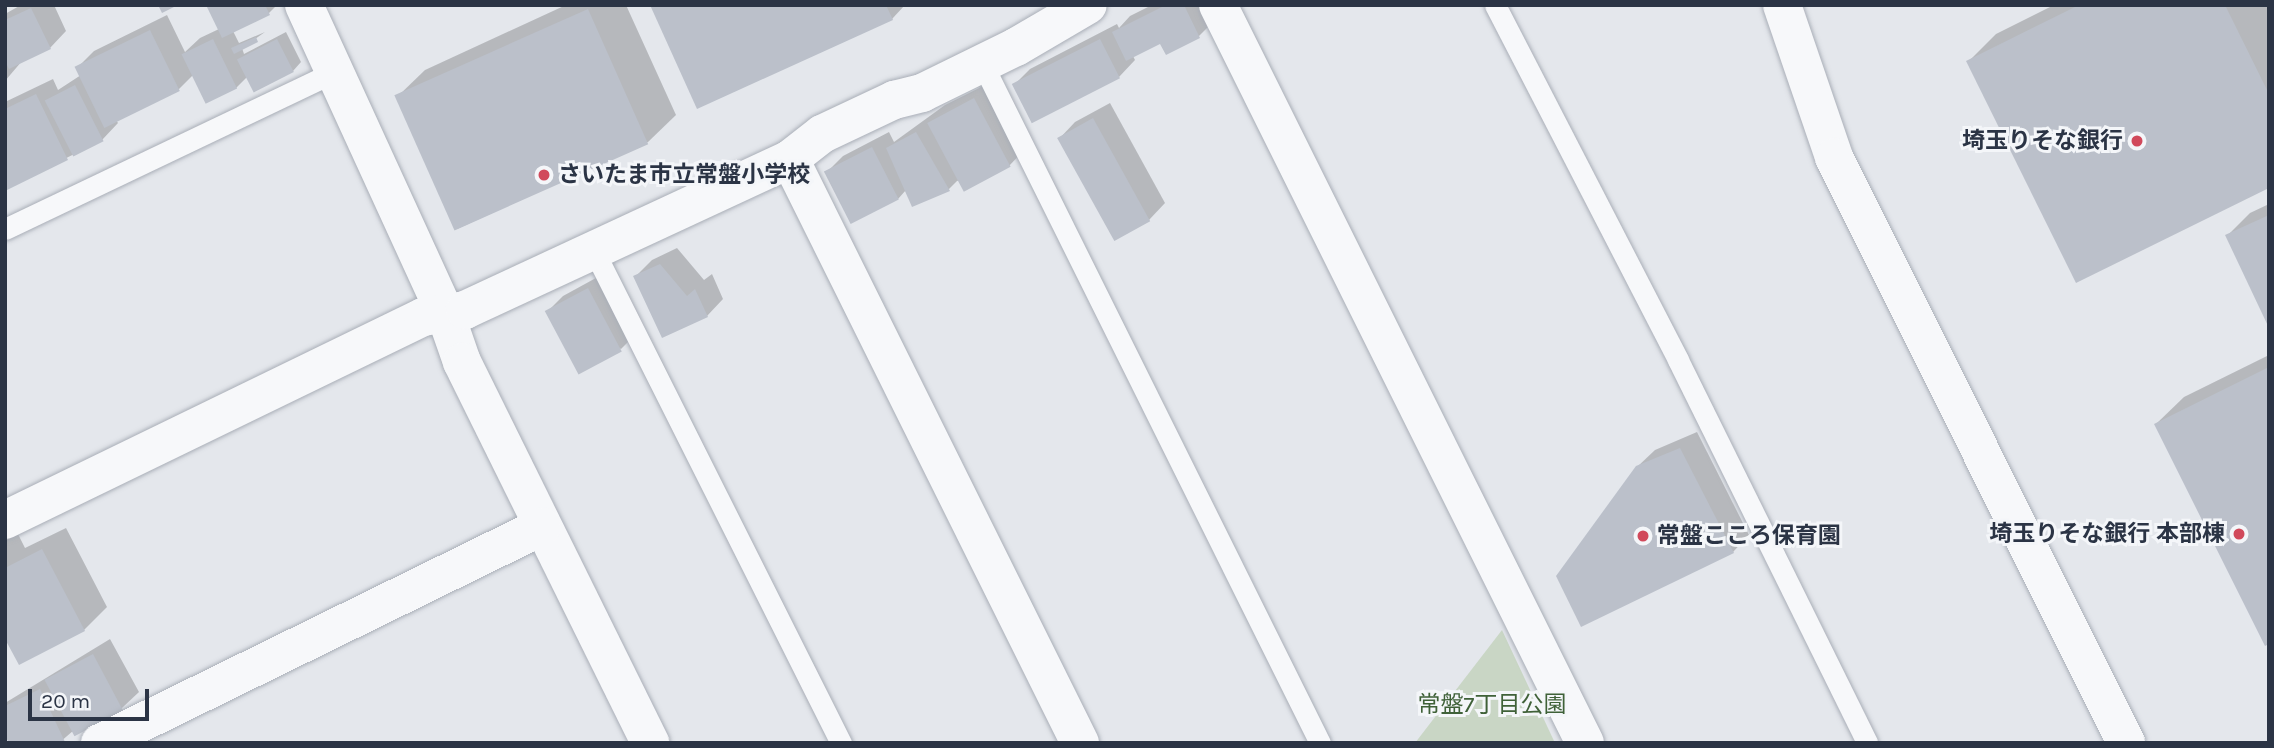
<!DOCTYPE html>
<html>
<head>
<meta charset="utf-8">
<style>
  body { margin:0 }
  #map { position:relative; width:2274px; height:748px; overflow:hidden; background:#e4e7ec; font-family:Karla,"Noto Sans JP",sans-serif }
  div>[style] { position:absolute }
  [style*='--x'] { left:calc(var(--x)*1px); top:calc(var(--y)*1px); width:calc(var(--w)*1px); rotate:calc(var(--a)*1deg) }
  .green>* { inset:0; background:#c9d6c5 }
  .shadow>* { inset:0; background:#0003 }
  .building>* { inset:0; background:#bbc0ca; transform-origin:0 0 }
  .roads { filter:drop-shadow(0 0 2px #a9aeb7) drop-shadow(0 0 2px #a9aeb7) }
  .lane>* { height:21px; margin:-10.5px; padding:0 10.5px; transform-origin:10.5px; border-radius:10.5px; background:#f7f8fa }
  .street>* { height:38px; margin:-19px; padding:0 19px; transform-origin:19px; border-radius:19px; background:#f7f8fa }
  .dots>* { width:19px; height:19px; translate:-50% -50%; box-sizing:border-box; border:4px solid #f4f6f9; border-radius:50% }
  span { translate:-50% -50%; white-space:nowrap; text-align:center; line-height:1.15; -webkit-text-stroke:6px #f4f6f9; paint-order:stroke }
  .poi-label { font-size:23px; color:#2b3445; font-weight:700 }
  .right { translate:-100% -50%; text-align:right }
  .left { translate:0 -50%; text-align:left }
  .park-label { font-size:23px; color:#3f6138 }
  .frame { position:absolute; inset:0; border:7px solid #2b3445; pointer-events:none }
  .scale { position:absolute; left:28px; top:689px; width:121px; height:32px; box-sizing:border-box; border:4px solid #2b3445; border-top:0; padding-left:9px; font-size:21px; line-height:24px; white-space:nowrap; color:#2b3445; -webkit-text-stroke:5px #f4f6f9; paint-order:stroke }
</style>
</head>
<body>
<div id="map">
  <div class="green">
    <div style="clip-path:polygon(1502px 630px,1555px 743px,1415px 743px)"></div>
  </div>
  <div class="shadow">
    <div style="clip-path:polygon(21px 5px,54px 5px,66px 31px,50px 48px,22px 61px,5px 81px,5px 14px)"></div>
    <div style="clip-path:polygon(208px 5px,277px 5px,269px 13px,233px 31px,239px 43px,265px 32px,242px 48px,244px 54px,286px 32px,301px 62px,293px 71px,247px 77px,236px 88px,193px 75px,179px 89px,116px 120px,118px 123px,102px 140px,5px 189px,5px 102px,53px 79px,58px 90px,81px 75px,77px 68px,94px 51px,167px 15px,185px 52px,200px 38px,219px 29px)"></div>
    <div style="clip-path:polygon(566px 5px,626px 5px,676px 115px,648px 142px,457px 229px,397px 97px,425px 70px)"></div>
    <div style="clip-path:polygon(652px 5px,905px 5px,892px 19px)"></div>
    <div style="clip-path:polygon(1152px 5px,1208px 5px,1215px 20px,1199px 36px,1161px 42px,1133px 56px,1135px 60px,1119px 77px,1014px 85px,1030px 69px,1117px 24px,1119px 28px,1130px 16px)"></div>
    <div style="clip-path:polygon(2054px 5px,2266px 5px,2269px 11px,2269px 186px,1969px 61px,1996px 34px)"></div>
    <div style="clip-path:polygon(991px 82px,1025px 149px,1009px 166px,957px 181px,949px 189px,906px 190px,898px 199px,827px 172px,843px 156px,889px 132px,894px 142px,945px 105px)"></div>
    <div style="clip-path:polygon(1110px 103px,1165px 203px,1149px 220px,1059px 139px,1075px 122px)"></div>
    <div style="clip-path:polygon(2269px 204px,2269px 324px,2227px 236px,2250px 213px)"></div>
    <div style="clip-path:polygon(677px 248px,704px 280px,712px 274px,723px 299px,707px 316px,635px 277px,652px 260px)"></div>
    <div style="clip-path:polygon(605px 273px,637px 333px,621px 349px,547px 312px,563px 296px)"></div>
    <div style="clip-path:polygon(2269px 355px,2269px 642px,2156px 424px,2184px 397px)"></div>
    <div style="clip-path:polygon(1697px 432px,1749px 535px,1733px 552px,1637px 467px,1655px 450px)"></div>
    <div style="clip-path:polygon(66px 528px,107px 607px,84px 630px,5px 635px,5px 541px,18px 534px,25px 548px)"></div>
    <div style="clip-path:polygon(110px 639px,139px 692px,122px 708px,76px 734px,74px 730px,59px 743px,11px 743px,5px 732px,5px 703px)"></div>
  </div>
  <div class="building">
    <div style="clip-path:polygon(158px 5px,178px 5px,162px 13px)"></div>
    <div style="clip-path:polygon(206px 5px,265px 5px,270px 15px,222px 38px)"></div>
    <div style="clip-path:polygon(650px 5px,886px 5px,893px 20px,697px 109px)"></div>
    <div style="clip-path:polygon(1166px 5px,1184px 5px,1200px 38px,1166px 55px,1160px 44px,1126px 61px,1112px 32px)"></div>
    <div style="clip-path:polygon(2079px 5px,2225px 5px,2269px 94px,2269px 188px,2076px 283px,1966px 61px)"></div>
    <div style="clip-path:polygon(31px 8px,51px 49px,9px 69px,5px 61px,5px 20px)"></div>
    <div style="left:588px;top:9px;width:148px;height:212px;rotate:66deg"></div>
    <div style="left:150px;top:30px;width:68px;height:84px;rotate:64deg"></div>
    <div style="clip-path:polygon(256px 37px,258px 42px,234px 54px,231px 48px)"></div>
    <div style="left:213px;top:39px;width:55px;height:35px;rotate:64deg"></div>
    <div style="left:277px;top:39px;width:37px;height:45px;rotate:63deg"></div>
    <div style="left:1100px;top:39px;width:44px;height:99px;rotate:63deg"></div>
    <div style="left:75px;top:85px;width:63px;height:34px;rotate:63deg"></div>
    <div style="clip-path:polygon(36px 94px,68px 160px,5px 191px,5px 109px)"></div>
    <div style="left:974px;top:98px;width:78px;height:53px;rotate:62deg"></div>
    <div style="left:1093px;top:118px;width:118px;height:41px;rotate:61deg"></div>
    <div style="clip-path:polygon(916px 132px,950px 191px,912px 207px,886px 148px)"></div>
    <div style="left:872px;top:147px;width:59px;height:54px;rotate:63deg"></div>
    <div style="clip-path:polygon(2269px 215px,2269px 328px,2225px 235px)"></div>
    <div style="clip-path:polygon(660px 264px,687px 296px,695px 289px,708px 317px,662px 338px,633px 276px)"></div>
    <div style="left:588px;top:288px;width:72px;height:49px;rotate:62deg"></div>
    <div style="clip-path:polygon(2269px 367px,2269px 644px,2265px 646px,2154px 424px)"></div>
    <div style="clip-path:polygon(1680px 448px,1734px 553px,1581px 627px,1556px 576px,1636px 466px)"></div>
    <div style="clip-path:polygon(42px 549px,85px 631px,19px 665px,5px 639px,5px 568px)"></div>
    <div style="left:93px;top:654px;width:64px;height:55px;rotate:62deg"></div>
    <div style="clip-path:polygon(40px 689px,65px 742px,9px 743px,5px 736px,5px 706px)"></div>
  </div>
  <div class="roads">
    <div class="lane">
      <div style="--x:1495;--y:5;--w:399;--a:62.7"></div>
      <div style="--x:1678;--y:360;--w:427;--a:63.7"></div>
      <div style="--x:982;--y:63;--w:759;--a:63.57"></div>
      <div style="--x:5;--y:229;--w:365;--a:-25.5"></div>
      <div style="--x:594;--y:251;--w:551;--a:63.34"></div>
    </div>
    <div class="street">
      <div style="--x:304;--y:5;--w:339;--a:65.4"></div>
      <div style="--x:445;--y:313;--w:52;--a:70.9"></div>
      <div style="--x:462;--y:362;--w:425;--a:63.7"></div>
      <div style="--x:1218;--y:5;--w:824;--a:63.56"></div>
      <div style="--x:1782;--y:5;--w:161;--a:71.1"></div>
      <div style="--x:1834;--y:157;--w:655;--a:63.51"></div>
      <div style="--x:790;--y:159;--w:652;--a:63.59"></div>
      <div style="--x:5;--y:520;--w:465;--a:-25.9"></div>
      <div style="--x:423;--y:317;--w:43;--a:-9.5"></div>
      <div style="--x:465;--y:310;--w:358;--a:-24.9"></div>
      <div style="--x:790;--y:159;--w:41;--a:-38"></div>
      <div style="--x:822;--y:134;--w:80;--a:-25.3"></div>
      <div style="--x:894;--y:100;--w:29;--a:-14"></div>
      <div style="--x:922;--y:93;--w:105;--a:-26.1"></div>
      <div style="--x:1016;--y:47;--w:83;--a:-30.3"></div>
      <div style="--x:100;--y:743;--w:492;--a:-26.1"></div>
    </div>
  </div>
  <div class="dots">
    <div style="left:2137px;top:141px;background:#d1495b"></div>
    <div style="left:544px;top:175px;background:#d1495b"></div>
    <div style="left:2239px;top:534px;background:#d1495b"></div>
    <div style="left:1643px;top:536px;background:#d1495b"></div>
  </div>
  <div class="poi-label">
    <span class="right" style="left:2123px;top:141px">埼玉りそな銀行</span>
    <span class="left" style="left:558px;top:175px">さいたま市立常盤小学校</span>
    <span class="right" style="left:2225px;top:534px">埼玉りそな銀行 本部棟</span>
    <span class="left" style="left:1657px;top:536px">常盤こころ保育園</span>
  </div>
  <div class="park-label">
    <span style="left:1492px;top:705px">常盤7丁目公園</span>
  </div>
  <div class="frame"></div>
  <div class="scale">20 m</div>
</div>
</body>
</html>
